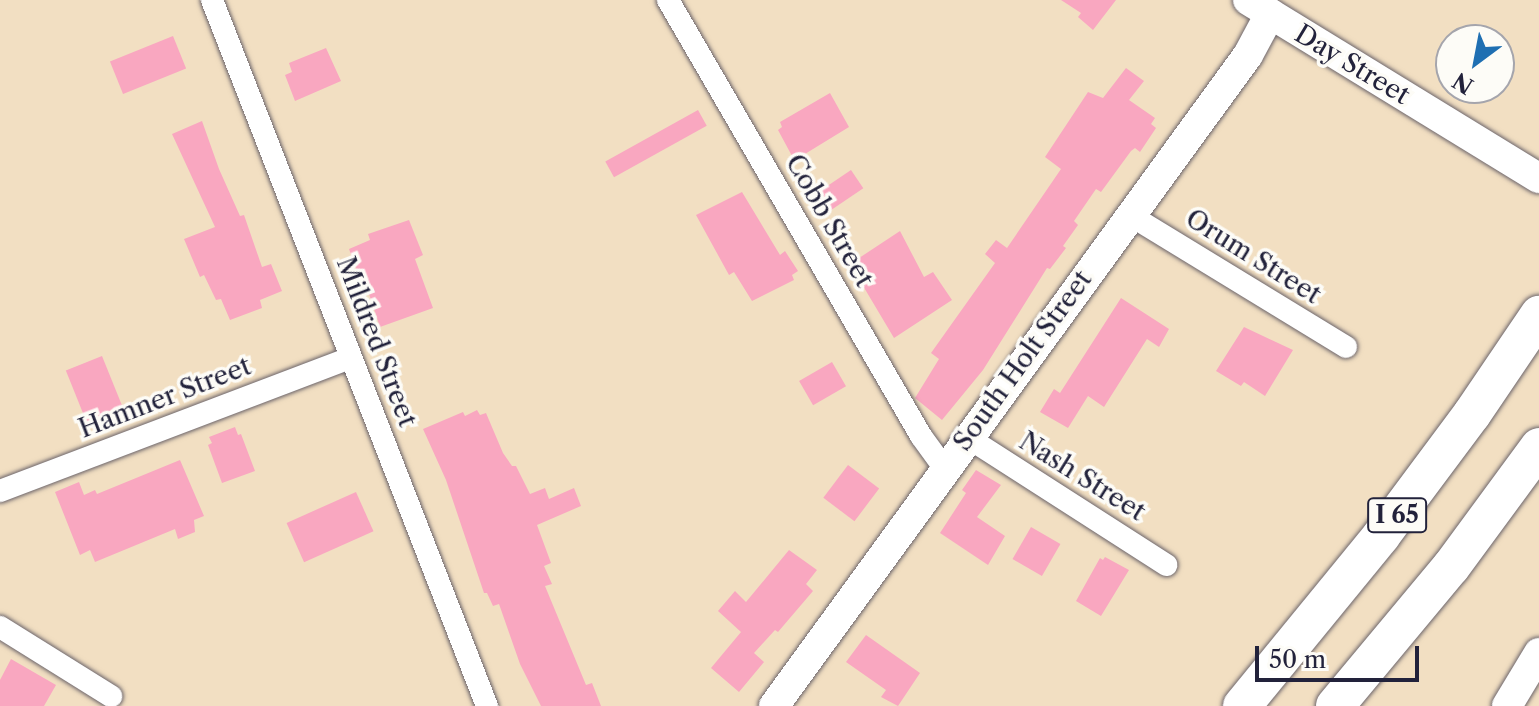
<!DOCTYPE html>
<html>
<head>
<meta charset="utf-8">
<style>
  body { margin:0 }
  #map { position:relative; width:1539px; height:706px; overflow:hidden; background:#f2dfc2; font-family:"Libre Caslon Text",serif }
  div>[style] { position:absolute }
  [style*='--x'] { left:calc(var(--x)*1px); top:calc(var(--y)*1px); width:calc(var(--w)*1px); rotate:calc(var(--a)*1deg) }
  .building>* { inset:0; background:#f9a7c0; transform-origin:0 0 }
  .roads { filter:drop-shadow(0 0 2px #6b646a) drop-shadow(0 0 2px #6b646a) }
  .street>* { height:22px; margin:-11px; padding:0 11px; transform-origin:11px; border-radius:11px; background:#fff }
  .secondary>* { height:30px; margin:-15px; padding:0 15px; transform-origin:15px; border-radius:15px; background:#fff }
  .highway>* { height:38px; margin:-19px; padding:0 19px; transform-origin:19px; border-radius:19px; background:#fff }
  span { translate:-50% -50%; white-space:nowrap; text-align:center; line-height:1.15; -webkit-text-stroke:7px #fdfcf7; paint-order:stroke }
  .shield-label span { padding:2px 6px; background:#fdfcf7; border:2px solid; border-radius:6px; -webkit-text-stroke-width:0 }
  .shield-label { font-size:24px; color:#22223b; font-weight:700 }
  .street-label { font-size:26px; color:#22223b }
  .north { position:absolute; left:1435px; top:24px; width:80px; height:80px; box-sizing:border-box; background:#fdfcf7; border:2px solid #a5a5ac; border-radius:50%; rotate:212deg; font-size:22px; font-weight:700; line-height:32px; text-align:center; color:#22223b }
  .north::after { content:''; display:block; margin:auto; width:28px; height:36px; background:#1f6fb2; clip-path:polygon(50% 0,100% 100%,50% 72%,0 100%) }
  .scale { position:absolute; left:1255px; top:646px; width:164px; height:36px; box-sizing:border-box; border:4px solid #22223b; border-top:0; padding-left:10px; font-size:24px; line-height:28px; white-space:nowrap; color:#22223b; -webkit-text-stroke:6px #fdfcf7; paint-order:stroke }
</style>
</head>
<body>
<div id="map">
  <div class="building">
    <div style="clip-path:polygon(1061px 0,1116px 0,1093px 30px,1078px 17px,1081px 13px)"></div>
    <div style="left:173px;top:36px;width:35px;height:68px;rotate:68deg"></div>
    <div style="clip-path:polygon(326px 48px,341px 81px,295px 101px,285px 75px,292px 72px,289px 63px)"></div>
    <div style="clip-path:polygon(1126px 68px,1144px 81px,1129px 100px,1155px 118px,1151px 124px,1156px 128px,1140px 152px,1135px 148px,1131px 151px,1101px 192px,1096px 189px,1074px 221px,1078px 225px,1063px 246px,1066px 248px,1050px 269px,1047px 268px,983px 370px,942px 420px,915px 398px,939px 359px,931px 353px,995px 263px,985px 254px,996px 240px,1007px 248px,1061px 169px,1045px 157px,1088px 92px,1103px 98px)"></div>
    <div style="clip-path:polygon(830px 93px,849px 127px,800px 157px,797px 153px,792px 156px,778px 130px,782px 127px,780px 122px)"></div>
    <div style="left:698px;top:110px;width:18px;height:106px;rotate:61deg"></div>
    <div style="clip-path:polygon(202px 121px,219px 169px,240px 216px,244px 215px,262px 267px,271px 264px,282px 291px,260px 300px,262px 308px,230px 320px,221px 299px,216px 300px,204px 275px,200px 277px,184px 239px,215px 227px,172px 134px)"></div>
    <div style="left:851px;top:170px;width:22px;height:45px;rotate:56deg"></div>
    <div style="clip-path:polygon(742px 192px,780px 255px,785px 251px,798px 271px,792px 275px,794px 280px,752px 301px,734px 272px,729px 275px,696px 215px)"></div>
    <div style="clip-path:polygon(409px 220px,423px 255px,415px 259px,433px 308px,380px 327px,364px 279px,360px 280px,349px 249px,370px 240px,368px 234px)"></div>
    <div style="clip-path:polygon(900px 231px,924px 277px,933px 272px,952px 300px,894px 338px,850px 264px)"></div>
    <div style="clip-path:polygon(1121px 298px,1169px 329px,1159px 347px,1147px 339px,1104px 407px,1088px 396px,1068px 428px,1040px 412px,1054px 389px,1060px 393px)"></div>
    <div style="clip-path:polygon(1244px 327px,1293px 350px,1265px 396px,1244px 382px,1241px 386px,1216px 371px)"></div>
    <div style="left:102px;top:356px;width:58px;height:39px;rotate:68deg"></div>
    <div style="left:832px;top:362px;width:28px;height:38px;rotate:60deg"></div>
    <div style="clip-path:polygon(477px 410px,480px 415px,486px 413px,503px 453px,512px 466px,516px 466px,530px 494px,545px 488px,549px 499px,574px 488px,581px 506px,537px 525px,551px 563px,544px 566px,552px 584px,545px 586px,586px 685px,592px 683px,601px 706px,541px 706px,520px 664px,499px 604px,493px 606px,487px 593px,484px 593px,446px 480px,423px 429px,463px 412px,465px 416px)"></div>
    <div style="clip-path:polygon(235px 427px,238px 435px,241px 434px,255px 471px,222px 483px,208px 445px,212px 443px,209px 437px)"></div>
    <div style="clip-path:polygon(180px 460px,204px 516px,194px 520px,195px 532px,178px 539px,175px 529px,95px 562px,90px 550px,80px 555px,55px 492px,79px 482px,84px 495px,95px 490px,97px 494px)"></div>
    <div style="left:848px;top:465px;width:39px;height:41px;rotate:37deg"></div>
    <div style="clip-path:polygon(976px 470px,1001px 485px,977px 517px,1005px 536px,988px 565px,940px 533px,966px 493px,962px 490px)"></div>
    <div style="left:356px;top:492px;width:43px;height:76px;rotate:66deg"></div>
    <div style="left:1031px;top:527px;width:34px;height:37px;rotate:30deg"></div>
    <div style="clip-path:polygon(789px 550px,817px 570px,806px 584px,813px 591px,778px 632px,775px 630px,754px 653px,764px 662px,739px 692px,711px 668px,741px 632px,718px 611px,735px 591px,746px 602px)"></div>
    <div style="clip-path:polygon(1105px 557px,1129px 570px,1101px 616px,1076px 601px,1100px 558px,1103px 560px)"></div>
    <div style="clip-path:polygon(866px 635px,920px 673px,898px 706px,881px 697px,886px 690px,846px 662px)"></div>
    <div style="clip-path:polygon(11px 659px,56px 685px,44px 706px,0 706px,0 680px)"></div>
  </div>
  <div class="roads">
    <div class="street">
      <div style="--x:212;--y:0;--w:758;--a:68.72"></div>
      <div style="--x:668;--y:0;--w:504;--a:59.87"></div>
      <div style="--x:921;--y:436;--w:39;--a:54"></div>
      <div style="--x:1130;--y:215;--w:253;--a:31.4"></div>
      <div style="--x:967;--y:437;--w:237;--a:32.7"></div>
      <div style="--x:0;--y:491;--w:374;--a:-20.8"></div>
      <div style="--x:0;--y:627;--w:131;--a:31.9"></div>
    </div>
    <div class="secondary">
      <div style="--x:1248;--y:0;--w:341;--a:31.5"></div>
      <div style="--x:774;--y:706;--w:805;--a:-53.94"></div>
      <div style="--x:1248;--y:55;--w:47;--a:-61.8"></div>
      <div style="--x:1507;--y:706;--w:62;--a:-58.9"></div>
    </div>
    <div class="highway">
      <div style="--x:1242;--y:706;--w:220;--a:-50.7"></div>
      <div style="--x:1381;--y:536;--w:152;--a:-53.3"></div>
      <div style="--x:1472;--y:414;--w:120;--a:-55.9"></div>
      <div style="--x:1335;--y:706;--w:181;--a:-50.2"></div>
      <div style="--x:1451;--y:567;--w:149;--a:-53.7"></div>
    </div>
  </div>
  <div class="shield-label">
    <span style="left:1397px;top:515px">I 65</span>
  </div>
  <div class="street-label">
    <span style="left:1352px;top:65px;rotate:31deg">Day Street</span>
    <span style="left:829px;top:221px;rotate:60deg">Cobb Street</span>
    <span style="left:1253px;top:257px;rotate:32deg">Orum Street</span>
    <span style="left:376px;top:342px;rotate:69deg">Mildred Street</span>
    <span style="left:1023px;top:361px;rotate:-54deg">South Holt Street</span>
    <span style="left:165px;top:398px;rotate:-21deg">Hamner Street</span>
    <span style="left:1082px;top:477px;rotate:32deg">Nash Street</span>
  </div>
  <div class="north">N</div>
  <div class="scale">50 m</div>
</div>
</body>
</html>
